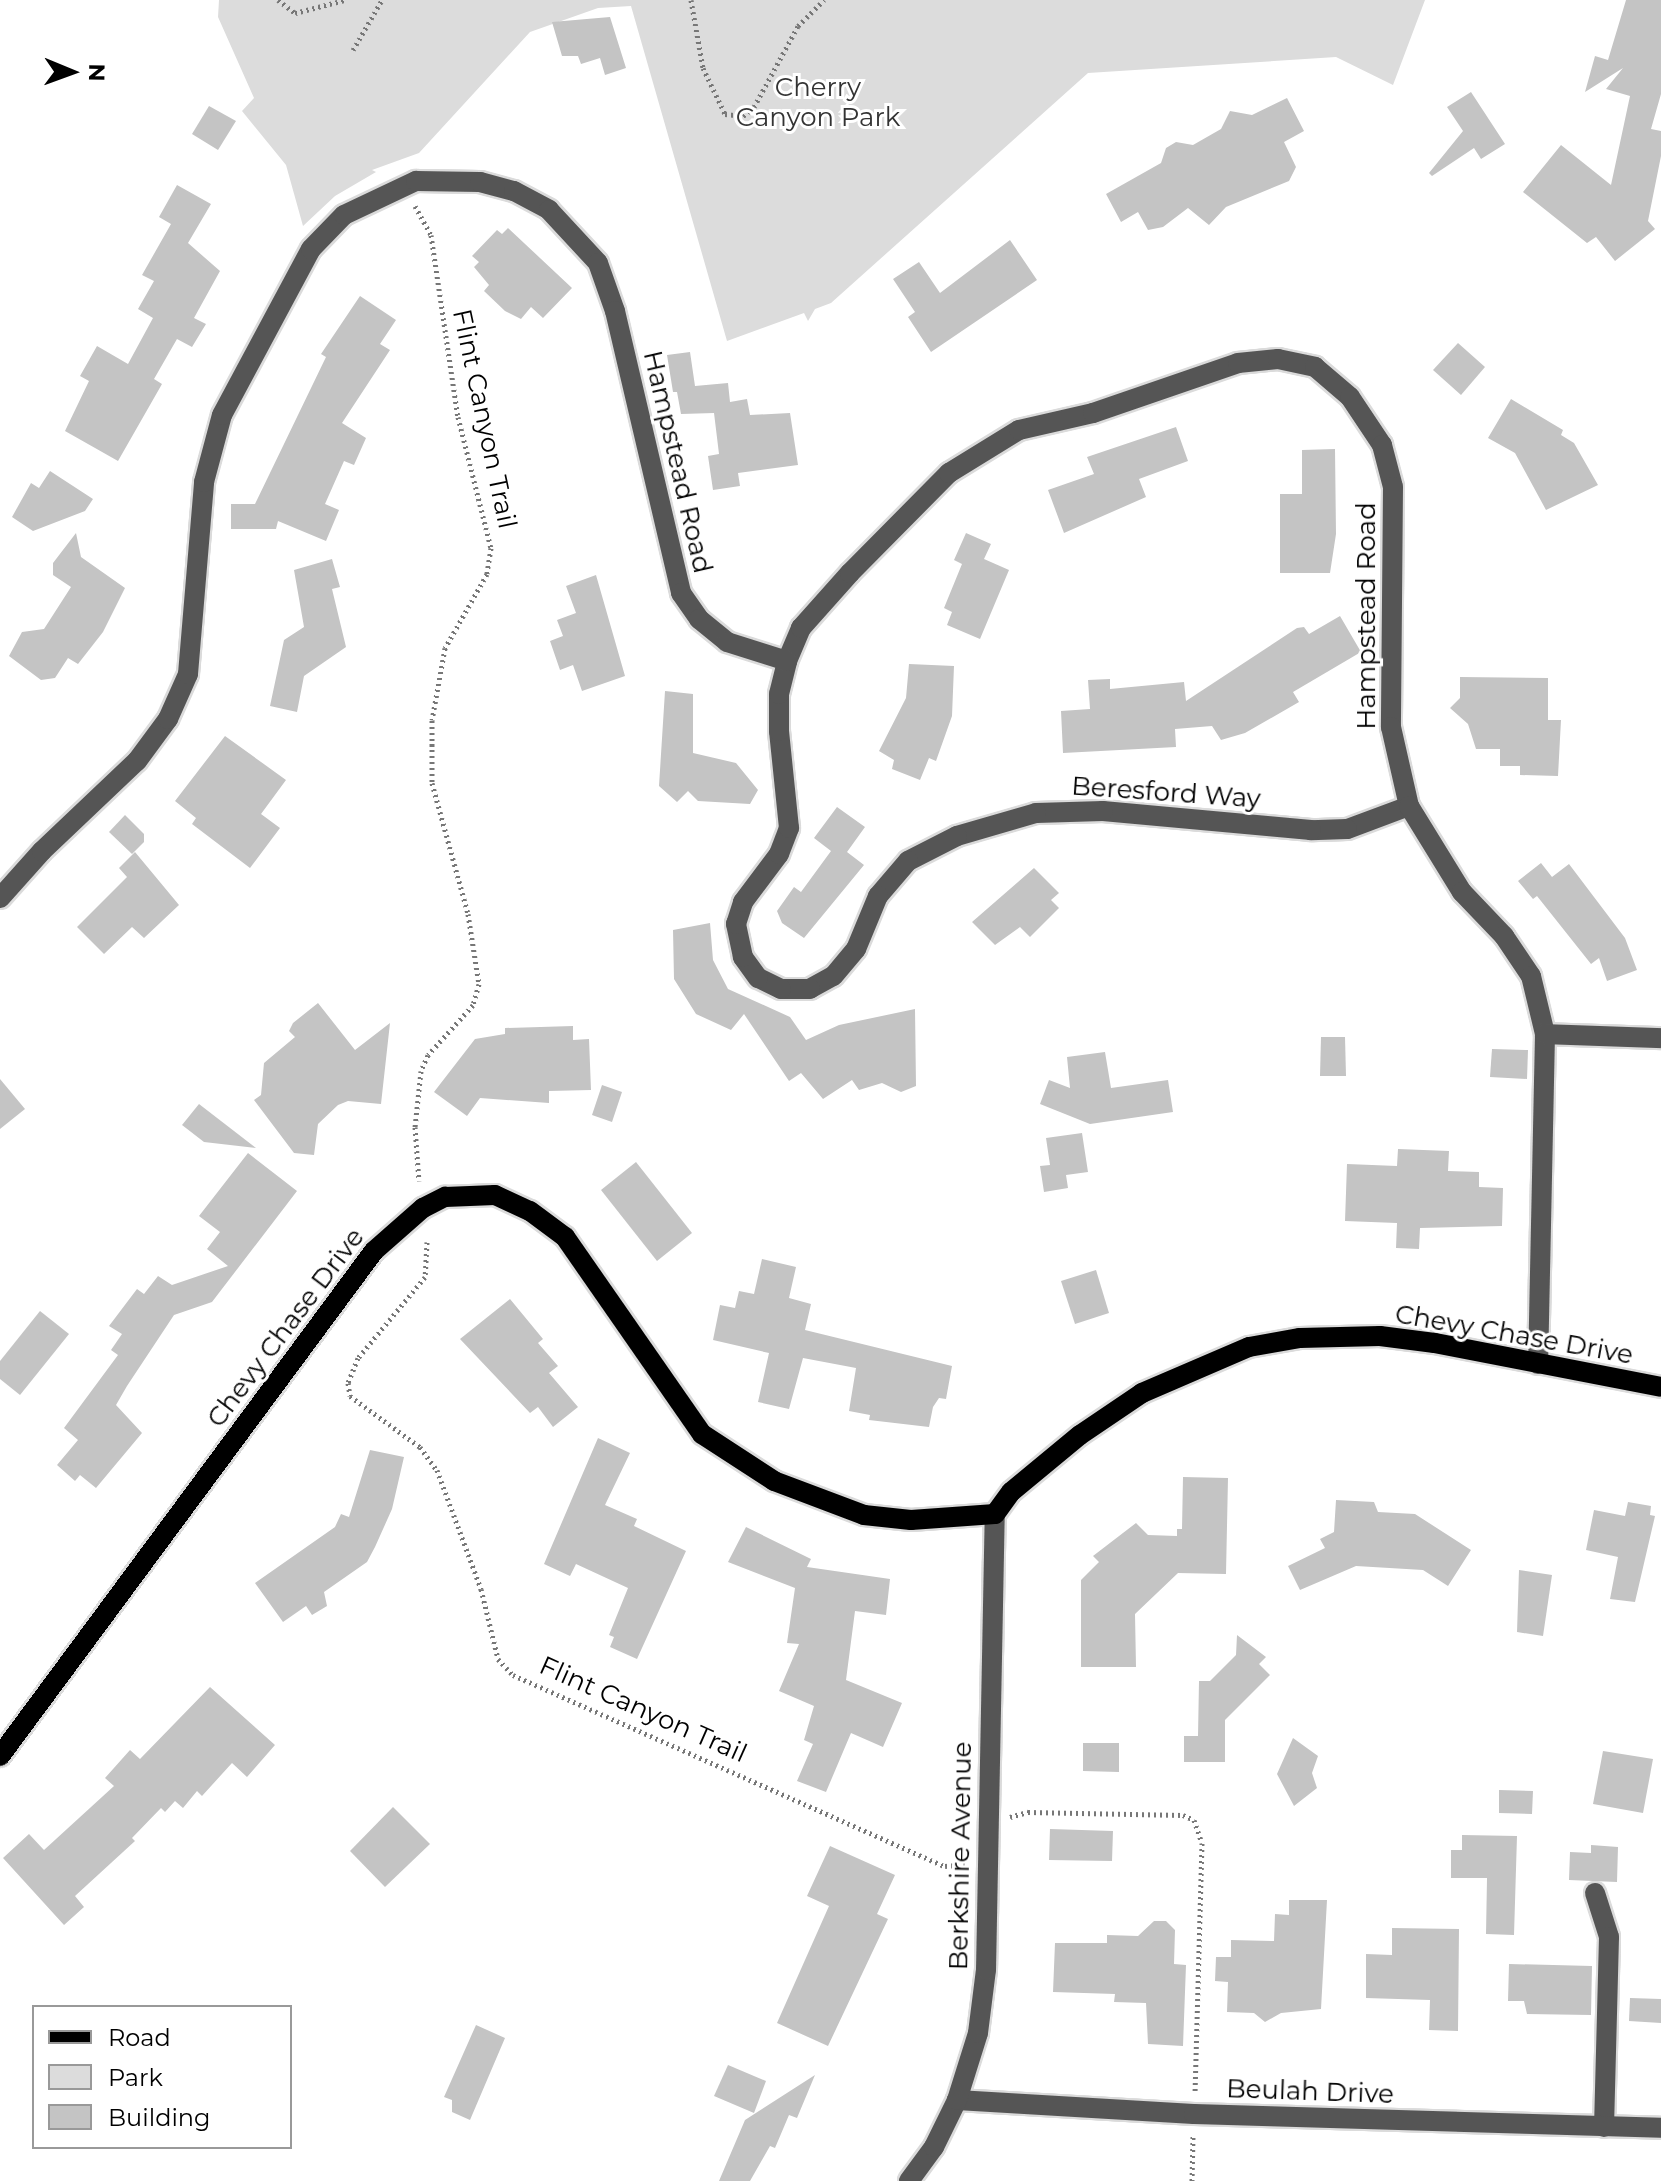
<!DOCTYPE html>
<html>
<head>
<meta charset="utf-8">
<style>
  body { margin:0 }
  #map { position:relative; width:1661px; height:2181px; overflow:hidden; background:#fff; font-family:Montserrat,sans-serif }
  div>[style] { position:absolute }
  .green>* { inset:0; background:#dcdcdc }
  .building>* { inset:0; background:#c4c4c4 }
  .path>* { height:5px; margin-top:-2.5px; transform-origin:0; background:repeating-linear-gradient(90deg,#777 0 2px,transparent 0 6px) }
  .roads { filter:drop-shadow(2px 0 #dbdbdb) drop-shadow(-2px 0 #dbdbdb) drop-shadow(0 2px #dbdbdb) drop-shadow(0 -2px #dbdbdb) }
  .minor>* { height:20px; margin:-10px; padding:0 10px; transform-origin:10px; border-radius:10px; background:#555 }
  .major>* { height:20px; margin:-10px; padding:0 10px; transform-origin:10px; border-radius:10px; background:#000 }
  span { translate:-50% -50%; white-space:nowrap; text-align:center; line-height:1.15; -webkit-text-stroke:6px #fff; paint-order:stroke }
  .park-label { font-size:26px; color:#333 }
  .street-label { font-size:26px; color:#000 }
  .legend { position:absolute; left:32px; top:2005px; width:260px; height:144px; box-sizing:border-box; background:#fff; border:2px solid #999; margin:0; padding:10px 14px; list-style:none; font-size:24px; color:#000 }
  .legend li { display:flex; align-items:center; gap:16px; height:40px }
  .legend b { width:40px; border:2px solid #999 }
  .north { position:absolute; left:32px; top:32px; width:80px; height:80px; -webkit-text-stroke:6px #fff; paint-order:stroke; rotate:91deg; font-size:22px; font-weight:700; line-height:32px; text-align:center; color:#000 }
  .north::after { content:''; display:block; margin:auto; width:28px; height:36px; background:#000; clip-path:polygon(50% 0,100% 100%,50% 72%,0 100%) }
</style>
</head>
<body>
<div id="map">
  <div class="green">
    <i style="clip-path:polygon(219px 0,1425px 0,1393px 85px,1336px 57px,1088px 73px,831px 303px,815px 309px,808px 321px,804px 313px,727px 341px,631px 6px,598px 8px,530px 32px,419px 153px,372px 170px,376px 172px,335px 196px,303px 226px,286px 165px,242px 111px,254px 98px,218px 17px)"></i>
  </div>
  <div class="building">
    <i style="clip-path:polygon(1626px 0,1661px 0,1661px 94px,1651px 129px,1661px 131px,1661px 156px,1648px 221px,1655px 229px,1615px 261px,1596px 237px,1587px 243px,1523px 192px,1561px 145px,1611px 185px,1630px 96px,1606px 89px,1623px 68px,1585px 92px,1595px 56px,1608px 60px)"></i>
    <i style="clip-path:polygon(610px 17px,626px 68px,605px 75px,600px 58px,581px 64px,578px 56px,562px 56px,552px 22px)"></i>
    <i style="clip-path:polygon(1471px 92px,1505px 144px,1481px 159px,1474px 148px,1432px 176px,1429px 173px,1463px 131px,1447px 107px)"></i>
    <i style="clip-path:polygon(1287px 98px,1304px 131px,1284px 142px,1296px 167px,1289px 181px,1226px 207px,1209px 225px,1188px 208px,1163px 227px,1148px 230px,1138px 212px,1121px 222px,1106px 194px,1161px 163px,1166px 148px,1176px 142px,1193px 145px,1221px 129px,1230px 111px,1252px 115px)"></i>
    <i style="clip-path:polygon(209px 106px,236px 121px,218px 150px,192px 134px)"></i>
    <i style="clip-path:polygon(177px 185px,211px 204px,188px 243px,220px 271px,194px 318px,206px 324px,192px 347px,177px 339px,154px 379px,162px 384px,118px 461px,65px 431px,89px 381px,80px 376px,97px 346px,128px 364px,153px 318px,138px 309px,154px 281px,142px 275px,171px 224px,159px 217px)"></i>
    <i style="clip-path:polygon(508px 228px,572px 288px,543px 318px,531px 307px,521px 319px,505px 311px,484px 291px,489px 285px,474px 267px,479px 262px,472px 256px,497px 230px,502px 234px)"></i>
    <i style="clip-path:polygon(1010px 240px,1037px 280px,931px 352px,908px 317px,915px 312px,893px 279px,919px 262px,940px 293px)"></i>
    <i style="clip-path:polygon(360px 296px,396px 320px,380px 344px,390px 350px,342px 423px,366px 438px,354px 465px,344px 461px,325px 504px,339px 510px,326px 541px,278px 521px,276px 529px,231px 529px,231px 504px,255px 504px,326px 357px,321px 354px)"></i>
    <i style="clip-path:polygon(1458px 343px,1485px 367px,1461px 395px,1433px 370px)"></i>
    <i style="clip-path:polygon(690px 352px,695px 386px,728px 383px,730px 402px,747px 399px,750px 415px,790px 413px,798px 465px,738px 473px,740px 486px,713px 490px,708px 456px,719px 454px,714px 413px,681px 414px,677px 392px,673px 392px,667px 355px)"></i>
    <i style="clip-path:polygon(1511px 399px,1563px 430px,1561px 435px,1574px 443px,1598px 485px,1546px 510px,1515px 453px,1488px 438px)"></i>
    <i style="clip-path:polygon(1176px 427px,1188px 461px,1139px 479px,1146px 497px,1064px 533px,1048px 490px,1094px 474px,1087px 457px)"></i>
    <i style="clip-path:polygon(1335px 449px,1336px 534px,1330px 573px,1280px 573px,1280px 494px,1302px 494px,1302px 450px)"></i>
    <i style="clip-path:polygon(50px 471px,93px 499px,85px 511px,33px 531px,12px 517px,31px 483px,39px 488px)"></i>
    <i style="clip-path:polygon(76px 533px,81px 557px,125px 588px,103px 632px,78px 664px,68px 658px,55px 678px,41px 680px,9px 656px,22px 632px,44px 629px,71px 587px,53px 575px,53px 563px)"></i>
    <i style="clip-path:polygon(966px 533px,991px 544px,984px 559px,1009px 570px,980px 639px,947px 625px,952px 612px,944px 608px,962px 564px,954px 560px)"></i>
    <i style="clip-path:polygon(332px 559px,340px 587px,332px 589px,346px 647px,304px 676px,297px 712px,270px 706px,284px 640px,304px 627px,294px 570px)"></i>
    <i style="clip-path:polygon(596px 575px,625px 676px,582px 691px,573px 665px,560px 670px,550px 641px,563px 636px,557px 620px,576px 613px,566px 586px)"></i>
    <i style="clip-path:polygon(1340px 616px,1361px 652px,1293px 692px,1299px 702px,1245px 733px,1221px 740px,1212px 726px,1175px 729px,1176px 747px,1063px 753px,1061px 711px,1090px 709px,1088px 680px,1110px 679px,1110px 689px,1184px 682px,1186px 701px,1297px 628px,1304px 627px,1309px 634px)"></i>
    <i style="clip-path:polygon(909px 664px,954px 666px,952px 716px,936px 761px,929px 758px,920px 780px,892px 769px,894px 760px,879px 751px,906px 698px)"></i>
    <i style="clip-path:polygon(1460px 677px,1548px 678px,1548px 720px,1561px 720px,1558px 776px,1520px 775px,1520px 766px,1500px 766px,1500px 749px,1476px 749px,1468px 724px,1450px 708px,1460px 698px)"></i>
    <i style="clip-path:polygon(665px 691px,693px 694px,693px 753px,736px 763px,758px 790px,750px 804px,698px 801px,688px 791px,677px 802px,659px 786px)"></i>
    <i style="clip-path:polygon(225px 736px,286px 780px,261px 814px,280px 828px,250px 868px,192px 824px,196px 818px,175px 801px)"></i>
    <i style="clip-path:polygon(837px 807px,865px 827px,847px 852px,864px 865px,804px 938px,782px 923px,777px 911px,794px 887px,801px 892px,831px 851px,814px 838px)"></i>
    <i style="clip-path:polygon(125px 815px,144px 834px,144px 842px,132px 854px,109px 832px)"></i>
    <i style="clip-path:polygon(135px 852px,179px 905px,144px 938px,132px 927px,104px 954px,77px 927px,127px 877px,119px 868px)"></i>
    <i style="clip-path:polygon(1541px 863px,1552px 877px,1569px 864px,1625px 938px,1637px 970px,1607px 981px,1599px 958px,1591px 964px,1537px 896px,1533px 899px,1518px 881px)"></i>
    <i style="clip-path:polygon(1034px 868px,1059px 893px,1051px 900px,1059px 908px,1030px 937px,1020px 927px,995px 945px,972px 922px)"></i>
    <i style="clip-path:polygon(710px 923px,713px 960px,728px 989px,790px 1017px,806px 1040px,839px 1025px,915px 1009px,916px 1086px,901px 1092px,882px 1083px,859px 1090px,852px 1080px,823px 1099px,801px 1073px,789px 1081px,744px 1014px,731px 1030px,696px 1014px,674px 979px,673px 930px)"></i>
    <i style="clip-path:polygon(318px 1003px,355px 1050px,390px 1023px,381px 1104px,348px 1101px,338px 1105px,318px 1124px,314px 1155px,294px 1153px,254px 1100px,261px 1095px,264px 1063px,295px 1037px,289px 1031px,293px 1023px)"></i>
    <i style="clip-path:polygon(573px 1026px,573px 1040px,589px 1039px,591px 1090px,549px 1091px,549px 1103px,480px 1098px,467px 1116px,434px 1092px,475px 1039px,505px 1034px,505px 1028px)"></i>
    <i style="clip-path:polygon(1321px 1037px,1345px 1037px,1346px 1076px,1320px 1076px)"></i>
    <i style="clip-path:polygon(1492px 1049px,1528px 1050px,1527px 1079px,1490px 1077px)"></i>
    <i style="clip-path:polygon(1105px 1052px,1111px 1088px,1168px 1080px,1173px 1112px,1090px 1124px,1040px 1104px,1049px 1080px,1070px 1088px,1067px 1057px)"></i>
    <i style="clip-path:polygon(0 1079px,25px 1109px,0 1129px)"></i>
    <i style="clip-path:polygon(602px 1085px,622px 1092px,612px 1122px,592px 1115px)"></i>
    <i style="clip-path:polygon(199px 1104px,256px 1148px,204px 1142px,182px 1125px)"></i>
    <i style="clip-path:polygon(1082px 1133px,1088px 1172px,1066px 1175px,1068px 1188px,1044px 1192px,1040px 1166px,1050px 1165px,1046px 1138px)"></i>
    <i style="clip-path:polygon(1398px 1149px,1449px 1151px,1448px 1171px,1479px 1172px,1479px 1187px,1503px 1188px,1502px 1226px,1420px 1228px,1419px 1249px,1396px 1248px,1397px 1223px,1345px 1221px,1347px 1164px,1397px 1166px)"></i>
    <i style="clip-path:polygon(248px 1153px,297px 1191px,212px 1302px,174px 1315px,127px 1386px,116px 1405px,142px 1433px,96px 1488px,80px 1475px,75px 1481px,57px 1465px,78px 1440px,64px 1428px,118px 1355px,111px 1350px,122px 1334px,109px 1326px,137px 1289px,144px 1294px,158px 1276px,172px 1285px,228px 1266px,207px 1249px,220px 1232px,199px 1216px)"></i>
    <i style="clip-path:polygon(636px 1162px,692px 1233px,657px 1261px,601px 1190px)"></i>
    <i style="clip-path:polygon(762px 1259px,796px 1267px,789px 1298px,811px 1304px,805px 1330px,952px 1366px,946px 1399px,939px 1398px,933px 1407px,929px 1427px,869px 1420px,870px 1415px,849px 1411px,856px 1368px,803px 1358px,789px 1409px,758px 1402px,769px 1353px,713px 1340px,720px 1305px,735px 1308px,739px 1291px,754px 1294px)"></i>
    <i style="clip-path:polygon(1096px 1270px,1109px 1313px,1075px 1324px,1061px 1281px)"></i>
    <i style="clip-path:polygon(510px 1299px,543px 1339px,538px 1343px,558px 1366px,549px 1373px,578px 1407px,553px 1427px,538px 1407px,530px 1413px,460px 1339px)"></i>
    <i style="clip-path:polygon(40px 1311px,69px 1334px,20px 1395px,0 1379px,0 1361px)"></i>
    <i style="clip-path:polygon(598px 1438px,630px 1453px,605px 1505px,637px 1519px,634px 1526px,686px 1551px,637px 1659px,610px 1647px,614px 1637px,609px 1635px,628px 1588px,576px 1564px,570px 1576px,544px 1564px)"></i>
    <i style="clip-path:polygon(370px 1450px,404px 1457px,392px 1509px,375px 1547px,367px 1562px,324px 1592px,327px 1606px,312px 1615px,306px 1606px,283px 1622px,255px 1583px,335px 1527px,341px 1514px,349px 1517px)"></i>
    <i style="clip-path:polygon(1183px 1477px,1228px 1478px,1226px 1574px,1178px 1573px,1135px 1614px,1136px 1667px,1081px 1667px,1081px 1580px,1099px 1562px,1093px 1556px,1136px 1523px,1148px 1535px,1177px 1536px,1177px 1529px,1182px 1529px)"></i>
    <i style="clip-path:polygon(1336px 1500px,1374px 1502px,1378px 1512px,1415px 1514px,1471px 1550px,1448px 1586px,1423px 1570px,1356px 1566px,1300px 1590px,1288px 1566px,1325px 1548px,1320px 1539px,1334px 1532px)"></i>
    <i style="clip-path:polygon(1628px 1502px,1651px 1506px,1650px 1515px,1655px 1516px,1635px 1602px,1610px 1599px,1618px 1557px,1586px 1550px,1594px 1510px,1625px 1516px)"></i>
    <i style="clip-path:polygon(746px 1527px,811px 1559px,807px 1567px,890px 1579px,886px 1615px,855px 1611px,846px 1680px,902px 1703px,883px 1747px,851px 1733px,826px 1792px,797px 1781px,813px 1744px,804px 1740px,814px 1706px,779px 1691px,799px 1644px,787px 1643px,795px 1588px,728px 1562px)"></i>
    <i style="clip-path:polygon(1519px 1570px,1552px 1575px,1543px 1636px,1517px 1632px)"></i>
    <i style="clip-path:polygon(1237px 1635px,1266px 1657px,1259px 1664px,1270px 1675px,1225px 1720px,1225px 1762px,1184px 1762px,1184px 1736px,1198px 1736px,1199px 1681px,1210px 1681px,1236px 1655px)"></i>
    <i style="clip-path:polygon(210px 1687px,275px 1745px,247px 1777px,232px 1763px,202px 1796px,197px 1791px,183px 1808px,175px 1801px,165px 1812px,161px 1808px,132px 1838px,135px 1841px,75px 1896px,84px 1907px,64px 1925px,3px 1858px,29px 1834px,44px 1850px,114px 1786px,105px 1778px,130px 1750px,140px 1759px)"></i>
    <i style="clip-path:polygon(1293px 1738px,1318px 1756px,1312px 1773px,1317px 1788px,1294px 1806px,1277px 1774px)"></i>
    <i style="clip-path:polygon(1083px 1743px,1119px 1743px,1119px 1772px,1083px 1771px)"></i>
    <i style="clip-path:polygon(1603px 1751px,1653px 1759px,1643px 1813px,1593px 1804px)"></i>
    <i style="clip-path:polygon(1499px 1790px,1533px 1791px,1532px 1814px,1499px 1813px)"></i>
    <i style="clip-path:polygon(393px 1807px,430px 1844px,385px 1887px,350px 1851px)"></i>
    <i style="clip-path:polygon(1050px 1829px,1113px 1831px,1112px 1861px,1049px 1860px)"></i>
    <i style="clip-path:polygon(1462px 1835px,1517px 1836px,1514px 1935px,1486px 1934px,1487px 1878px,1451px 1878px,1451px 1850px,1462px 1850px)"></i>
    <i style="clip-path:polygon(1591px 1845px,1618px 1847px,1617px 1882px,1569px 1880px,1570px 1852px,1591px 1853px)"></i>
    <i style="clip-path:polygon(830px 1846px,895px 1875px,877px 1914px,888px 1919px,828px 2046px,777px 2023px,829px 1906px,807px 1896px)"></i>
    <i style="clip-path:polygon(1289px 1900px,1327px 1900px,1321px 2009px,1281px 2013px,1265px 2022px,1254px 2013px,1227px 2012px,1228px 1982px,1215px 1981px,1216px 1957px,1231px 1957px,1231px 1940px,1274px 1941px,1275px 1914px,1289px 1915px)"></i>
    <i style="clip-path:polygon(1154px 1921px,1166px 1921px,1175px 1930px,1174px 1964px,1186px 1965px,1183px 2046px,1148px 2044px,1146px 2003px,1114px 2002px,1115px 1994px,1053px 1992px,1055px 1943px,1107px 1943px,1107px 1935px,1138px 1936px)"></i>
    <i style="clip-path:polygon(1392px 1928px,1459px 1929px,1458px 2031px,1429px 2030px,1430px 2000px,1366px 1998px,1366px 1954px,1392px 1955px)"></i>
    <i style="clip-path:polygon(1509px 1964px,1592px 1966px,1591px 2015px,1527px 2014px,1524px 2001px,1508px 2001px)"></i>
    <i style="clip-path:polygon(1630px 1998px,1661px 1999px,1661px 2023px,1629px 2021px)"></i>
    <i style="clip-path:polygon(476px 2025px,505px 2038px,470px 2120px,452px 2112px,452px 2100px,444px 2097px)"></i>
    <i style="clip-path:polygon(728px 2065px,766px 2081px,754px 2113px,714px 2096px)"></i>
    <i style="clip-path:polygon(815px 2075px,797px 2118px,789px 2115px,775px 2148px,770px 2146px,750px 2181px,719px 2181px,745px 2120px)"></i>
  </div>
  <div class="path">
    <i style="left:278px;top:0;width:21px;rotate:37deg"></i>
    <i style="left:295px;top:13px;width:52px;rotate:-14.6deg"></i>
    <i style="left:691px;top:0;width:69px;rotate:80deg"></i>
    <i style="left:703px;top:68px;width:51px;rotate:64.4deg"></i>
    <i style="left:725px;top:114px;width:18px;rotate:6deg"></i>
    <i style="left:743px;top:116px;width:14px;rotate:-39deg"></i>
    <i style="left:754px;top:107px;width:92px;rotate:-61.5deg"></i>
    <i style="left:798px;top:26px;width:37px;rotate:-45deg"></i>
    <i style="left:353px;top:50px;width:58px;rotate:-59.9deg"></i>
    <i style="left:415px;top:206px;width:33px;rotate:61deg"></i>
    <i style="left:431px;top:235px;width:184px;rotate:81.6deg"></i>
    <i style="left:458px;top:417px;width:135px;rotate:75.9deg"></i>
    <i style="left:491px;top:548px;width:26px;rotate:99deg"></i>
    <i style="left:487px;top:574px;width:85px;rotate:119.6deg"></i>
    <i style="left:445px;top:648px;width:73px;rotate:100.2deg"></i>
    <i style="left:432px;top:720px;width:63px;rotate:90deg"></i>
    <i style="left:432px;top:783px;width:136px;rotate:74.6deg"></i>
    <i style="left:468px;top:914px;width:71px;rotate:81.1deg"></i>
    <i style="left:479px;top:984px;width:22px;rotate:106deg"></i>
    <i style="left:473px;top:1005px;width:67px;rotate:132deg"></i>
    <i style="left:428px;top:1055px;width:17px;rotate:114deg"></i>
    <i style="left:421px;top:1071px;width:56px;rotate:96.1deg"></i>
    <i style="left:415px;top:1127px;width:54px;rotate:85.8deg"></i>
    <i style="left:427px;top:1242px;width:35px;rotate:93deg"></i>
    <i style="left:425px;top:1277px;width:105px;rotate:129.6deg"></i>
    <i style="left:358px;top:1358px;width:27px;rotate:112deg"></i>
    <i style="left:348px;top:1383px;width:13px;rotate:81deg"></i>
    <i style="left:350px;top:1396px;width:87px;rotate:36.1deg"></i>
    <i style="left:420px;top:1447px;width:29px;rotate:54deg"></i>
    <i style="left:437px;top:1470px;width:127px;rotate:69.7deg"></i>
    <i style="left:481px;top:1589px;width:72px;rotate:76.3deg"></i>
    <i style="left:498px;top:1659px;width:22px;rotate:47deg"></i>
    <i style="left:513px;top:1675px;width:472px;rotate:23.9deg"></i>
    <i style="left:945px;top:1866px;width:21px;rotate:-5deg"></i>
    <i style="left:1010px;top:1817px;width:19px;rotate:-16deg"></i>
    <i style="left:1028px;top:1812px;width:155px;rotate:1.1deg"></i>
    <i style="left:1183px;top:1815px;width:12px;rotate:24deg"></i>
    <i style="left:1194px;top:1820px;width:24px;rotate:71deg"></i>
    <i style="left:1202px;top:1843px;width:248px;rotate:91.6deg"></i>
    <i style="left:1192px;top:2181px;width:45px;rotate:-88.7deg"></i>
  </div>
  <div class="roads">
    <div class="minor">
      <i style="left:1409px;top:806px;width:66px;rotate:159.6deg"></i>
      <i style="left:1347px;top:829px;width:36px;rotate:178deg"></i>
      <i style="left:1311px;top:830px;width:209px;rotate:-174.8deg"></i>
      <i style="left:1103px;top:811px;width:67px;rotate:178.3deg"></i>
      <i style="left:1036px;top:813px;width:82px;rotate:163.8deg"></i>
      <i style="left:957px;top:836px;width:55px;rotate:153deg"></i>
      <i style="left:908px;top:861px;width:46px;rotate:130.6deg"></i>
      <i style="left:878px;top:896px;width:57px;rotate:112.5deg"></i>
      <i style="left:856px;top:949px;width:35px;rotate:130deg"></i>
      <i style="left:833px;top:976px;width:26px;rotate:151deg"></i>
      <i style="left:810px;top:989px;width:29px;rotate:180deg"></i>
      <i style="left:781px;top:989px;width:25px;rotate:-154deg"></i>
      <i style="left:758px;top:978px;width:26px;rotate:-126deg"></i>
      <i style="left:743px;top:957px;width:34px;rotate:-102deg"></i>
      <i style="left:736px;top:924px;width:23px;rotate:-72deg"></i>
      <i style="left:743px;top:902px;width:60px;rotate:-53.1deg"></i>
      <i style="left:779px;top:854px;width:28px;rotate:-69deg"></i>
      <i style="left:789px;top:828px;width:98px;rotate:-95.9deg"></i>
      <i style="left:779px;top:731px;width:37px;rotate:-90deg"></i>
      <i style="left:779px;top:694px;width:34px;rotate:-76deg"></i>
      <i style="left:787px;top:661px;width:36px;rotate:-67deg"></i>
      <i style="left:801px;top:628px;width:74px;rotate:-48.3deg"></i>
      <i style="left:850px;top:573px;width:141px;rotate:-45.3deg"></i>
      <i style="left:949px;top:473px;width:82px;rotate:-31.6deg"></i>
      <i style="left:1019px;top:430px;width:76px;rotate:-12.9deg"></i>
      <i style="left:1093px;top:413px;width:153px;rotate:-19deg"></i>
      <i style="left:1238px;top:363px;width:40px;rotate:-5.7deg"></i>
      <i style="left:1278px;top:359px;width:38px;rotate:12deg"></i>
      <i style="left:1315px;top:367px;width:46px;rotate:40.6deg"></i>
      <i style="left:1350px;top:397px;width:58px;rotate:56.3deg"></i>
      <i style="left:1382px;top:445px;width:43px;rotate:75.3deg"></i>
      <i style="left:1393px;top:487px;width:240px;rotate:90.5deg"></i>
      <i style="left:1391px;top:727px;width:81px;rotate:77.2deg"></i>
      <i style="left:1409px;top:806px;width:101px;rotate:58.4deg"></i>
      <i style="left:1462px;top:892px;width:61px;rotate:46.3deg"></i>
      <i style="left:1504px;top:936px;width:48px;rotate:56deg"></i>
      <i style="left:1531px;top:976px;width:60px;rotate:76.4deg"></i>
      <i style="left:1545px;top:1034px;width:330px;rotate:91.2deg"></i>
      <i style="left:0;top:898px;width:63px;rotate:-48.2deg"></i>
      <i style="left:42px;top:851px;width:131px;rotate:-43.5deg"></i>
      <i style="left:137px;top:761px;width:52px;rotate:-53.6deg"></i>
      <i style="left:168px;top:719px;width:49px;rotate:-66deg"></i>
      <i style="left:188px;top:674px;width:193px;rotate:-85.2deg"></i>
      <i style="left:204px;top:482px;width:69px;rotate:-75deg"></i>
      <i style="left:222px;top:415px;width:188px;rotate:-61.8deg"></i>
      <i style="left:311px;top:249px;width:47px;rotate:-45.9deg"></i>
      <i style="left:344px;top:215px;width:80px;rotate:-25.3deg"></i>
      <i style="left:416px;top:181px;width:64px;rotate:0.9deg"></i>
      <i style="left:480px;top:182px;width:35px;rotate:15deg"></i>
      <i style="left:514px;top:191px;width:40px;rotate:28deg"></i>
      <i style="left:549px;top:210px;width:72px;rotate:47.2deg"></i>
      <i style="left:598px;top:263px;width:51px;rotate:70.5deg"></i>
      <i style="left:615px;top:311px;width:290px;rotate:76.8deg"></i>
      <i style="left:681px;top:593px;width:32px;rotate:55deg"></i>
      <i style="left:699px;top:619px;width:36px;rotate:39deg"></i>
      <i style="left:727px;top:642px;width:63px;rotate:17.6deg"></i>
      <i style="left:1545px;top:1034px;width:116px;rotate:2deg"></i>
      <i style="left:1595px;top:1893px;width:46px;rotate:72.3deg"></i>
      <i style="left:1609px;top:1937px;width:190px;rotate:91.5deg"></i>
      <i style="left:957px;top:2100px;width:237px;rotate:3.4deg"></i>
      <i style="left:1194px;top:2114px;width:467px;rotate:1.7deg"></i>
      <i style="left:909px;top:2181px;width:42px;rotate:-53.7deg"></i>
      <i style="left:934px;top:2147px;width:52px;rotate:-63.9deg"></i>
      <i style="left:957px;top:2100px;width:70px;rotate:-72.6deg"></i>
      <i style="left:978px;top:2033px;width:64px;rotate:-82.8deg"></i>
      <i style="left:986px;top:1970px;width:456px;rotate:-88.9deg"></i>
    </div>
    <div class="major">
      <i style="left:0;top:1756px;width:628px;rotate:-53.48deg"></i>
      <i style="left:374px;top:1251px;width:65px;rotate:-41.3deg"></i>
      <i style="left:423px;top:1208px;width:25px;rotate:-27deg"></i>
      <i style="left:445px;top:1197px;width:50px;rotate:-2.3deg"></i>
      <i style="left:495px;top:1195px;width:38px;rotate:25deg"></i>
      <i style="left:530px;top:1211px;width:44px;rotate:36.6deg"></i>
      <i style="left:565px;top:1237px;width:240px;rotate:55.2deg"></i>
      <i style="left:702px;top:1434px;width:86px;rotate:33.1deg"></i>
      <i style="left:774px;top:1481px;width:96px;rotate:20.7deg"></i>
      <i style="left:864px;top:1515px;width:47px;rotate:6.1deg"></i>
      <i style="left:911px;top:1520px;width:84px;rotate:-4.1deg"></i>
      <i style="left:995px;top:1514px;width:27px;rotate:-54deg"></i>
      <i style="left:1011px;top:1492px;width:89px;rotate:-39.6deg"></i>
      <i style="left:1080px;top:1435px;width:75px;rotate:-34.1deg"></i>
      <i style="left:1142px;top:1393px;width:116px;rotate:-23.3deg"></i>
      <i style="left:1249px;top:1347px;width:52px;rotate:-10deg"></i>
      <i style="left:1300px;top:1338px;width:80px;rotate:-1.4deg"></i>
      <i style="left:1380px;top:1336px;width:55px;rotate:7.3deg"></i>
      <i style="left:1435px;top:1343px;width:230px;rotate:11deg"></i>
    </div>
  </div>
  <div class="park-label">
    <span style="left:818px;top:103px">Cherry<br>Canyon Park</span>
  </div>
  <div class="street-label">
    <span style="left:484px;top:419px;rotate:78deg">Flint Canyon Trail</span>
    <span style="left:677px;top:462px;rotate:77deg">Hampstead Road</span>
    <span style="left:1367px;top:616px;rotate:-90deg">Hampstead Road</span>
    <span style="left:1166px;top:793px;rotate:4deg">Beresford Way</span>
    <span style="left:286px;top:1328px;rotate:-53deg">Chevy Chase Drive</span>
    <span style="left:1514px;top:1335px;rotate:10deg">Chevy Chase Drive</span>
    <span style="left:643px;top:1710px;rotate:24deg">Flint Canyon Trail</span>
    <span style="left:961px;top:1856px;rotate:-89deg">Berkshire Avenue</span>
    <span style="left:1310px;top:2092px;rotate:2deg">Beulah Drive</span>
  </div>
  <ul class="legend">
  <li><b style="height:10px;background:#000"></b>Road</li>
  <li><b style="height:22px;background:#dcdcdc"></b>Park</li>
  <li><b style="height:22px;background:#c4c4c4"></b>Building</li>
  </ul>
  <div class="north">N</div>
</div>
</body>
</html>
